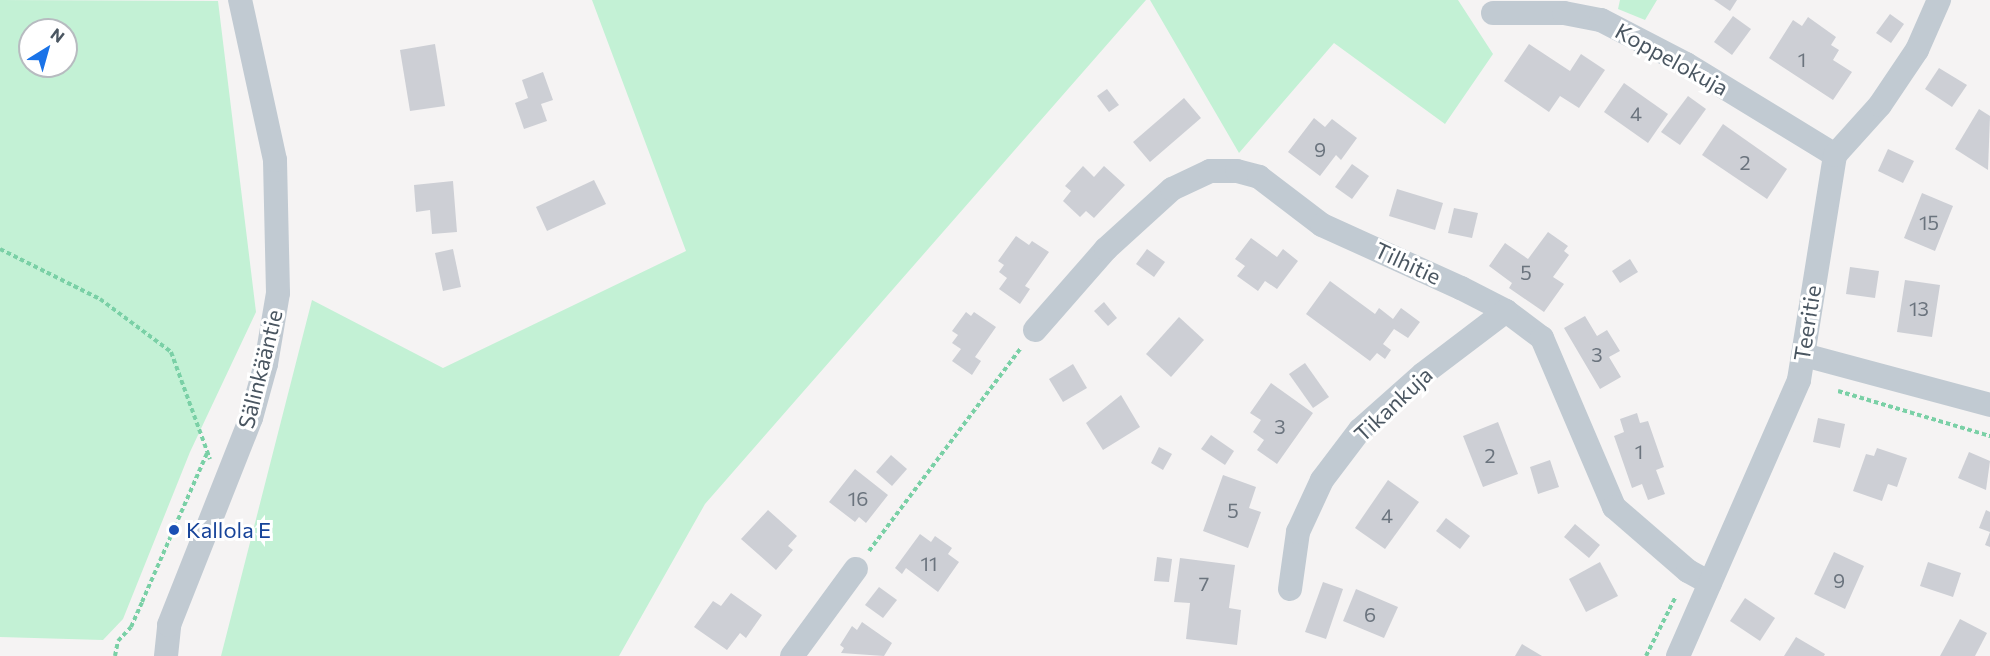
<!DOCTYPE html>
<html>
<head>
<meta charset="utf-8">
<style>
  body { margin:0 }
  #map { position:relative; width:1990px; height:656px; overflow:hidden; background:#f5f3f3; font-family:Commissioner,sans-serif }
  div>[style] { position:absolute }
  .green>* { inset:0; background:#c3f1d5 }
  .building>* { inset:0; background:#cdcfd5 }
  .path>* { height:4px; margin-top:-2px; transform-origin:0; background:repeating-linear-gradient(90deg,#7ad0a6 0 4.5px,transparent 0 7.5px) }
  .minor>* { height:24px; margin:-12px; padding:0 12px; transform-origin:12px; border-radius:12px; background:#c1cad2 }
  .dots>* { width:16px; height:16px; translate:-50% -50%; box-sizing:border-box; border:3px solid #fff; border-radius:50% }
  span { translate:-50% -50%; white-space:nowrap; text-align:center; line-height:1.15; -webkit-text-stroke:6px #fff; paint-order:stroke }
  .number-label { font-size:20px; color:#6b747e }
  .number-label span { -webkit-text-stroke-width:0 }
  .street-label { font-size:22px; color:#4a5661 }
  .transit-label { font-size:22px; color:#164399 }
  .left { translate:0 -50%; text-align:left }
  .north { position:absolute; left:18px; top:18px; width:60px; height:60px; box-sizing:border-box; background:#fff; border:2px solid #b7bbc0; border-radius:50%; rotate:37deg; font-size:16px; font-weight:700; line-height:24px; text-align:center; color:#4a5661 }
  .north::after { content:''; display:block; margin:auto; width:21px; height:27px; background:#1a73e8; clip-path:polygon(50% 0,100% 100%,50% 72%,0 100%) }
</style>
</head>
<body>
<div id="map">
  <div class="green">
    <i style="clip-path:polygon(evenodd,0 0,218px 1px,256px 312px,190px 452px,123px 619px,103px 640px,0 637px,0 0,30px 30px,66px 30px,66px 66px,30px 66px,30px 30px)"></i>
    <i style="clip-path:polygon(592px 0,1146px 0,705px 504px,619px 656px,221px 656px,312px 300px,443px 368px,686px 251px)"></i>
    <i style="clip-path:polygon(1150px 0,1458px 0,1493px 54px,1445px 124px,1334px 43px,1239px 153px)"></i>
    <i style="clip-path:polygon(1620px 0,1657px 0,1645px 20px,1618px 9px)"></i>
  </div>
  <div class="building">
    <i style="clip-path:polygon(1714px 0,1737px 0,1730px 11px)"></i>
    <i style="clip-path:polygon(1890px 14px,1904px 24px,1891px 43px,1876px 33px)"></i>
    <i style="clip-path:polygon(1733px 16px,1751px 29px,1732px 55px,1714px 42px)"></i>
    <i style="clip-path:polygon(1808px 17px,1836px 37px,1831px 45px,1839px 50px,1833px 60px,1852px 72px,1833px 100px,1769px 58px,1793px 20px,1802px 26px)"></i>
    <i style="clip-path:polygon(435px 44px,445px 106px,410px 111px,400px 50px)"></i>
    <i style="clip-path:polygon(1529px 44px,1570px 71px,1581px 54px,1605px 70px,1579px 108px,1560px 96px,1549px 112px,1504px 81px)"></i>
    <i style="clip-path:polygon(1939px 68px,1967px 85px,1952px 107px,1925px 89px)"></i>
    <i style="clip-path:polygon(543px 72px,553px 100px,541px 104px,547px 121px,524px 129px,515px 103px,528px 98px,522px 80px)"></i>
    <i style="clip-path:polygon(1624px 83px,1668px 114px,1648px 143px,1604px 112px)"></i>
    <i style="clip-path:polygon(1107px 89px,1119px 105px,1109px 112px,1097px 96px)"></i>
    <i style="clip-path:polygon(1688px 96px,1706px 109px,1680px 145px,1661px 132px)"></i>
    <i style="clip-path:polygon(1184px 98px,1201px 118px,1150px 162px,1133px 142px)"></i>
    <i style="clip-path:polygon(1979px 109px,1990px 116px,1988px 170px,1955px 149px)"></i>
    <i style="clip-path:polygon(1314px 118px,1325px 127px,1332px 119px,1357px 138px,1341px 160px,1336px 155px,1320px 176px,1288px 152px)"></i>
    <i style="clip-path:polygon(1723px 124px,1787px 169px,1767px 199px,1702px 155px)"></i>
    <i style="clip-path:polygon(1888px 149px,1914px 161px,1903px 183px,1878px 171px)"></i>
    <i style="clip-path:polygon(1352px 164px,1369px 176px,1352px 199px,1335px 187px)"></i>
    <i style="clip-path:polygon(1083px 166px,1094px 177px,1104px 166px,1125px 185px,1094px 218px,1086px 211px,1080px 217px,1063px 201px,1071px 191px,1065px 186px)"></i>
    <i style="clip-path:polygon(594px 180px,606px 204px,547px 231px,536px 207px)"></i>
    <i style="clip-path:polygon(453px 181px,457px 232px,432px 234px,430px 210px,416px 212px,414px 185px)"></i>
    <i style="clip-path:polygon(1397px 189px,1443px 203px,1435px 230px,1389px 216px)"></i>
    <i style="clip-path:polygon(1922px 193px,1953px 206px,1935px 251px,1904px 238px)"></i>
    <i style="clip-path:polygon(1454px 208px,1478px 213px,1472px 238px,1448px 233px)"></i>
    <i style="clip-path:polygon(1548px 232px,1568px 246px,1564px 251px,1569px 255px,1553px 277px,1564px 284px,1544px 312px,1509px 288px,1512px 283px,1489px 266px,1505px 243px,1528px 259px)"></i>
    <i style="clip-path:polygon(1016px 236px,1029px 245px,1032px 241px,1049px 252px,1025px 286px,1030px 289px,1020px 304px,999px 289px,1007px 278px,999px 272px,1004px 265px,998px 261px)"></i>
    <i style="clip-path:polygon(1251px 238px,1277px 257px,1283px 249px,1298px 261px,1277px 289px,1265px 281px,1258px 291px,1237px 276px,1245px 266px,1235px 259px)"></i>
    <i style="clip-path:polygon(453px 249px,461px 287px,443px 291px,435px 253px)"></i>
    <i style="clip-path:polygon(1147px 249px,1165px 262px,1154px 277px,1136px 264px)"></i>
    <i style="clip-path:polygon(1630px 259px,1638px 272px,1620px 283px,1612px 271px)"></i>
    <i style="clip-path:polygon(1850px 267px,1879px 271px,1875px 298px,1846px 294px)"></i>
    <i style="clip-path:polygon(1905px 280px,1940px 285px,1932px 337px,1897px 332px)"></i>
    <i style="clip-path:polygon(1330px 281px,1375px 314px,1379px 308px,1393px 319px,1401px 308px,1420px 322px,1408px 338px,1394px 329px,1383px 344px,1391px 350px,1385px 359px,1377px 353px,1370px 361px,1306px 314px)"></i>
    <i style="clip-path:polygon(1104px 302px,1117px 318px,1108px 326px,1094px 311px)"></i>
    <i style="clip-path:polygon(966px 312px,971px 316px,974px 312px,996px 327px,975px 357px,981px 361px,972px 375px,952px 361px,961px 349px,952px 343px,958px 335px,952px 331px)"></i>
    <i style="clip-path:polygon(1585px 316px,1597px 336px,1607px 330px,1620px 351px,1609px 357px,1621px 377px,1600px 389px,1564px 328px)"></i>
    <i style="clip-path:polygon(1179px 317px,1204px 340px,1171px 377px,1146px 354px)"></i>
    <i style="clip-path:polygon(1305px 363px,1329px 397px,1313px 408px,1289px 374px)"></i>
    <i style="clip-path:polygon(1073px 364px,1087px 388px,1063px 402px,1049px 379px)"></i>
    <i style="clip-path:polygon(1271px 383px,1313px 413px,1277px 464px,1257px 450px,1264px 440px,1253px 432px,1261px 420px,1250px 413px)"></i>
    <i style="clip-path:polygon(1121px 395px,1140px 427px,1103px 450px,1086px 423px)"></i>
    <i style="clip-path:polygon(1637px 413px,1640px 423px,1648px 421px,1664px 467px,1656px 470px,1665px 494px,1648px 500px,1642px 484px,1632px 488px,1614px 436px,1624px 432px,1620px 419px)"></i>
    <i style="clip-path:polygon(1818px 418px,1845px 424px,1840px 448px,1813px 442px)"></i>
    <i style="clip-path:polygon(1498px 422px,1518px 474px,1483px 487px,1463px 436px)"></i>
    <i style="clip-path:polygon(1211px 435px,1234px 451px,1225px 465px,1201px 449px)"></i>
    <i style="clip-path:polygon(1159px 447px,1172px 454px,1163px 470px,1151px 463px)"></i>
    <i style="clip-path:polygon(1877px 448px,1907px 458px,1897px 487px,1888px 484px,1882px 501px,1853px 491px,1866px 454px,1874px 456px)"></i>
    <i style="clip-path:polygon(1969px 452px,1990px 461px,1986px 490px,1958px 478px)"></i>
    <i style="clip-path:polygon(891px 455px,907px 469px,892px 486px,876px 472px)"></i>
    <i style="clip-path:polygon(1550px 460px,1559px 487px,1538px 494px,1530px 467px)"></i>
    <i style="clip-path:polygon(855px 469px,888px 495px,866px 523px,859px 517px,855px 522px,829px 502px)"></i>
    <i style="clip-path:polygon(1223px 475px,1256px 487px,1249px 508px,1261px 512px,1248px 548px,1203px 531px)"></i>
    <i style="clip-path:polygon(1388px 480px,1419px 502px,1385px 549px,1355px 528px)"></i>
    <i style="clip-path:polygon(768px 510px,797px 536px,788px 546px,793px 550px,776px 570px,741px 539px)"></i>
    <i style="clip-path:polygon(1986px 510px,1990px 512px,1990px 547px,1985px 545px,1990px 532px,1979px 528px)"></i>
    <i style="clip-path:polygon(1446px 518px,1470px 536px,1460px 549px,1436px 531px)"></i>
    <i style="clip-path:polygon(1575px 524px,1600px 545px,1589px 558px,1564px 537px)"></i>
    <i style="clip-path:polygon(920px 534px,931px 542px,935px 536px,952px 548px,948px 554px,959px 562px,938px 592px,906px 568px,902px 574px,895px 568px)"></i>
    <i style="clip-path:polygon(1834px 552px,1864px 566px,1845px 609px,1814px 594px)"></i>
    <i style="clip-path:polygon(1157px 557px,1172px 559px,1169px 582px,1154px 581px)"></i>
    <i style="clip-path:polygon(1180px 558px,1235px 565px,1229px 608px,1241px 610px,1237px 645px,1186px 639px,1190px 603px,1174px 602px)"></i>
    <i style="clip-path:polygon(1600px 562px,1618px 596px,1586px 612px,1569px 579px)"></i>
    <i style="clip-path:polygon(1928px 562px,1961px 573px,1953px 597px,1920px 586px)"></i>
    <i style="clip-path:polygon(1323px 582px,1343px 589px,1326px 639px,1305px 632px)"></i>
    <i style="clip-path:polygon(879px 587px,897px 600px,883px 618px,865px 605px)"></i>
    <i style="clip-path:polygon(1356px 589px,1398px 607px,1384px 638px,1343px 621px)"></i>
    <i style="clip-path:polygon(731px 593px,762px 615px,746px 638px,740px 633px,727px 650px,694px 627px,713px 601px,721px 606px)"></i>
    <i style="clip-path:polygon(1745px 598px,1775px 618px,1760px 641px,1730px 621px)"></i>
    <i style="clip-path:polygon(1960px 619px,1987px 633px,1975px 656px,1940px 656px)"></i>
    <i style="clip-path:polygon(862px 622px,892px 643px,884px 656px,841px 653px,844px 648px,840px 645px,852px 626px,857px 630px)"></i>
    <i style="clip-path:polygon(1796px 637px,1825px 654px,1824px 656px,1784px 656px)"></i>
    <i style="clip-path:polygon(1522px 644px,1542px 656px,1515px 656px)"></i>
  </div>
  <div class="path">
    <i style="left:0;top:249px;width:112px;rotate:26.6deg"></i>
    <i style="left:100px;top:299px;width:89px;rotate:36.7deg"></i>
    <i style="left:171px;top:352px;width:114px;rotate:70deg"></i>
    <i style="left:1838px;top:391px;width:159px;rotate:16.5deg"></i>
    <i style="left:869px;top:551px;width:254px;rotate:-53.2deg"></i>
    <i style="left:115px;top:656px;width:15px;rotate:-79deg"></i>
    <i style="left:118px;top:641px;width:19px;rotate:-47deg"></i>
    <i style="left:131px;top:627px;width:27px;rotate:-66deg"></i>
    <i style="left:142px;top:602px;width:163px;rotate:-66.4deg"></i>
    <i style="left:1646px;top:656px;width:65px;rotate:-63.4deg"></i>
  </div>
  <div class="minor">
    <i style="left:1493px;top:13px;width:71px"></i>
    <i style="left:1564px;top:13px;width:38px;rotate:11deg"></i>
    <i style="left:1601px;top:20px;width:96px;rotate:27.4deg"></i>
    <i style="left:1686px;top:64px;width:175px;rotate:31.4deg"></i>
    <i style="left:1035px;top:330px;width:108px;rotate:-48.8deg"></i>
    <i style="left:1106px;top:249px;width:89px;rotate:-42.3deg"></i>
    <i style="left:1172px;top:189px;width:42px;rotate:-25.3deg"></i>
    <i style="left:1210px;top:171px;width:27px"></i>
    <i style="left:1237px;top:171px;width:23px;rotate:15deg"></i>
    <i style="left:1259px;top:177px;width:79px;rotate:37.3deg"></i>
    <i style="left:1322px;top:225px;width:153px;rotate:24.4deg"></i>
    <i style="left:1461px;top:288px;width:51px;rotate:27.1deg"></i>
    <i style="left:1506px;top:311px;width:45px;rotate:36.9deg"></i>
    <i style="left:1542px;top:338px;width:184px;rotate:66.9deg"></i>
    <i style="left:1614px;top:507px;width:98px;rotate:40.9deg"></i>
    <i style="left:1688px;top:571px;width:25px;rotate:29deg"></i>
    <i style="left:1804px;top:355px;width:193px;rotate:15deg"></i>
    <i style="left:1290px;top:589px;width:58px;rotate:-82deg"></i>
    <i style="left:1298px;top:532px;width:57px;rotate:-65.2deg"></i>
    <i style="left:1322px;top:480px;width:63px;rotate:-52.8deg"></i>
    <i style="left:1360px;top:430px;width:84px;rotate:-41.6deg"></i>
    <i style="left:1423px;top:374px;width:104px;rotate:-37.2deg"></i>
    <i style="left:166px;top:656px;width:31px;rotate:-84deg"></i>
    <i style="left:169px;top:625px;width:223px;rotate:-68.4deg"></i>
    <i style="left:251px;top:418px;width:56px;rotate:-74.5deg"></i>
    <i style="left:266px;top:364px;width:72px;rotate:-80.4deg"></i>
    <i style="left:278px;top:293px;width:133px;rotate:-91.3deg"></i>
    <i style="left:275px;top:160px;width:164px;rotate:-102.3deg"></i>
    <i style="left:792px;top:656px;width:108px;rotate:-53.7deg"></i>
    <i style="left:1678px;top:656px;width:301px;rotate:-66.3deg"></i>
    <i style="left:1799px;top:380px;width:228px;rotate:-80.9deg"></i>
    <i style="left:1835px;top:155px;width:67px;rotate:-48deg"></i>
    <i style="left:1880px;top:105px;width:66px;rotate:-56.1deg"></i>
    <i style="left:1917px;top:50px;width:55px;rotate:-66.3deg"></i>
  </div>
  <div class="dots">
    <i style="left:174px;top:530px;background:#1a4fb4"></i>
  </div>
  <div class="number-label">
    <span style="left:1802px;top:59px">1</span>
    <span style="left:1636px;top:113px">4</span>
    <span style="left:1320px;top:149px">9</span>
    <span style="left:1745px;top:162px">2</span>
    <span style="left:1929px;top:222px">15</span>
    <span style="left:1526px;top:272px">5</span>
    <span style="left:1919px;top:308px">13</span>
    <span style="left:1597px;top:354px">3</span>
    <span style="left:1280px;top:426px">3</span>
    <span style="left:1639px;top:451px">1</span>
    <span style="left:1490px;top:455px">2</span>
    <span style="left:858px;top:498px">16</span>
    <span style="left:1233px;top:510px">5</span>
    <span style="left:1387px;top:515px">4</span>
    <span style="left:929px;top:563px">11</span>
    <span style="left:1839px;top:580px">9</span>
    <span style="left:1204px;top:583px">7</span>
    <span style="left:1370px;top:614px">6</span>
  </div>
  <div class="street-label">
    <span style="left:1672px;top:59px;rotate:29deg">Koppelokuja</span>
    <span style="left:1408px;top:263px;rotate:25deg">Tilhitie</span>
    <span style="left:1807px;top:323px;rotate:-81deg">Teeritie</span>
    <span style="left:260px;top:369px;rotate:-76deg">Sälinkääntie</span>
    <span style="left:1393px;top:404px;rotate:-43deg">Tikankuja</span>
  </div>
  <div class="transit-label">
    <span class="left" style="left:186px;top:530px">Kallola E</span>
  </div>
  <div class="north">N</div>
</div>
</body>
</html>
